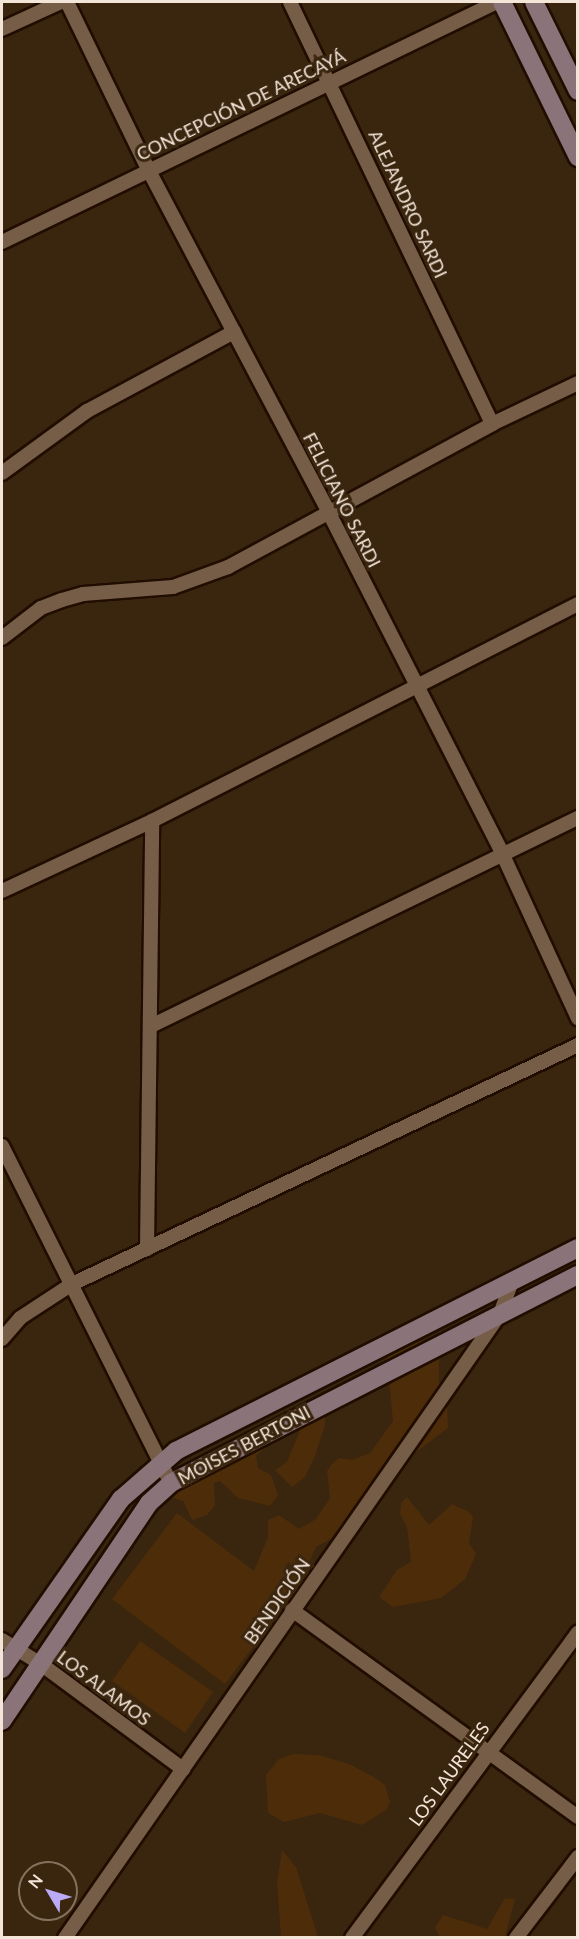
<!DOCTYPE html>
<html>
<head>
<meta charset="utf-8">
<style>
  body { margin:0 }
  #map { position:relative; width:579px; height:1939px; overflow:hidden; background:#3a250f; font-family:Lato,sans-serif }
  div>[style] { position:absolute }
  .green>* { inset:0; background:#4d2d09 }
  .roads { filter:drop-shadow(2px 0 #210d00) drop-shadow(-2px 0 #210d00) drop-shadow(0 2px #210d00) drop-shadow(0 -2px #210d00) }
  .street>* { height:14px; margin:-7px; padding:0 7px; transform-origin:7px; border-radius:7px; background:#765d47 }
  .secondary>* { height:18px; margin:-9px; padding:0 9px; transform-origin:9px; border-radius:9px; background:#8a7379 }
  span { translate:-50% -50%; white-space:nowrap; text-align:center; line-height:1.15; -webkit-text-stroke:6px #3a250f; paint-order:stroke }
  .street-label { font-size:18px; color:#f3e5d8 }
  .frame { position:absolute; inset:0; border:3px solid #f3e5d8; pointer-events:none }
  .north { position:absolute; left:18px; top:1861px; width:60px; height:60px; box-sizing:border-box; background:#3a250f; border:2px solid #84725f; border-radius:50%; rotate:308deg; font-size:16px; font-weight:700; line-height:24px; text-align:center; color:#f3e5d8 }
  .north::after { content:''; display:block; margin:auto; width:21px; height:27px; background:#bbaaf6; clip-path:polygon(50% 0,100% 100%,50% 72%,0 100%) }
</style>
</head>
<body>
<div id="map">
  <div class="green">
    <i style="clip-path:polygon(403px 1339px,419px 1340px,439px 1355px,439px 1394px,447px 1405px,448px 1428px,403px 1462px,336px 1536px,316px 1547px,308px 1565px,311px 1584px,304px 1592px,290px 1598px,225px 1684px,112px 1599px,177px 1513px,254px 1571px,268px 1537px,268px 1520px,279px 1515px,299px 1529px,316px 1519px,330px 1498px,327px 1471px,332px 1464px,339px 1458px,352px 1460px,370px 1453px,393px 1421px,387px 1358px,393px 1347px)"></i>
    <i style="clip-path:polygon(325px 1412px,325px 1425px,315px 1456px,305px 1477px,292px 1487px,275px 1470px,287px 1462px,300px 1430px,296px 1428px,273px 1439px,256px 1456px,258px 1468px,271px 1475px,278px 1495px,270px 1506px,238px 1498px,220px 1481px,214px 1483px,215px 1505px,207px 1515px,192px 1520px,183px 1501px,163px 1494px)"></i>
    <i style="clip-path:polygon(407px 1497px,429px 1525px,452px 1504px,469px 1512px,473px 1517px,469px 1543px,476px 1554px,465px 1579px,441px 1598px,393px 1607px,379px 1597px,397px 1570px,411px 1562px,407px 1527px,400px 1514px,401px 1503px)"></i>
    <i style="clip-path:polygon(140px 1641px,213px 1692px,185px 1733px,112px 1681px)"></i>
    <i style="clip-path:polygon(293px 1754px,319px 1755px,349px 1764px,374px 1777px,385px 1785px,390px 1802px,386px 1810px,362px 1825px,320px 1813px,284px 1822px,268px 1813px,266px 1775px,279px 1759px)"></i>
    <i style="clip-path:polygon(282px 1850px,296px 1867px,318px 1937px,281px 1937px,277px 1882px)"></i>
    <i style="clip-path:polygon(505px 1898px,515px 1899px,505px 1937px,440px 1937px,435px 1928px,443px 1915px,487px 1929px)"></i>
  </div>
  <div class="roads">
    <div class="street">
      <i style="left:67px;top:2px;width:188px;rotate:64.1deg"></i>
      <i style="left:149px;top:171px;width:384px;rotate:62.2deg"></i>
      <i style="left:328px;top:511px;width:384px;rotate:63deg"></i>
      <i style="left:502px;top:853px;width:182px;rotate:65.3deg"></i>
      <i style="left:290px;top:2px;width:468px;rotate:64.4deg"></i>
      <i style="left:2px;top:29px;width:65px;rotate:-24.6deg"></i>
      <i style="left:2px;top:242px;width:550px;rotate:-25.87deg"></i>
      <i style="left:2px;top:473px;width:105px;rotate:-36.1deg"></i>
      <i style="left:87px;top:411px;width:167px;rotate:-28.3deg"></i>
      <i style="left:2px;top:638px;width:49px;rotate:-37.6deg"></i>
      <i style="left:41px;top:608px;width:22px;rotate:-21deg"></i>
      <i style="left:62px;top:600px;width:22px;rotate:-16deg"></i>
      <i style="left:83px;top:594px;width:90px;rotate:-4.4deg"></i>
      <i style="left:173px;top:587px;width:59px;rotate:-20deg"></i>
      <i style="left:228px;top:567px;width:300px;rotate:-28.4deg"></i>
      <i style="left:492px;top:424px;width:95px;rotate:-25.5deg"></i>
      <i style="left:2px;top:891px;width:166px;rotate:-25deg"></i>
      <i style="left:152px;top:821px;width:478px;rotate:-27deg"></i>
      <i style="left:151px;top:1026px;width:475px;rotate:-26deg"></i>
      <i style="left:2px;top:1146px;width:377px;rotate:63.4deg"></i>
      <i style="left:147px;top:1249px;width:428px;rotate:-89.3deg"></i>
      <i style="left:2px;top:1339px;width:28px;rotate:-49deg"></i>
      <i style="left:20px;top:1318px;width:62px;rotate:-33.2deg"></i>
      <i style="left:72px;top:1284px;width:560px;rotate:-25.28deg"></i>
      <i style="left:292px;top:1610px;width:353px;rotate:35.9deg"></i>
      <i style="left:2px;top:1640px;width:46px;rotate:31.6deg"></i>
      <i style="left:41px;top:1664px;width:177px;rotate:36.5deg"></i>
      <i style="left:65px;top:1938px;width:761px;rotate:-55.12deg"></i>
      <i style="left:500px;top:1314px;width:35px;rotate:-70deg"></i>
      <i style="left:352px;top:1938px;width:380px;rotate:-53.5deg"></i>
      <i style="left:516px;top:1938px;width:102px;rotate:-52.6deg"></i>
    </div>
    <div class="secondary">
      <i style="left:502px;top:2px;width:173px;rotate:63.9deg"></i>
      <i style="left:534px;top:2px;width:99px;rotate:63.7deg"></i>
      <i style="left:2px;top:1669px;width:208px;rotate:-55deg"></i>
      <i style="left:121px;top:1499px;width:73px;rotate:-41.1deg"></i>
      <i style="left:176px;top:1451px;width:450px;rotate:-26.8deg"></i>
      <i style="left:2px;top:1721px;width:263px;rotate:-56deg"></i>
      <i style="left:149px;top:1503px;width:30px;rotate:-42deg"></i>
      <i style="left:171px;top:1483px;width:457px;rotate:-27.1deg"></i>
    </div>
  </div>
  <div class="street-label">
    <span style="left:241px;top:105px;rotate:-26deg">CONCEPCIÓN DE ARECAYÁ</span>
    <span style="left:408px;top:204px;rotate:65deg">ALEJANDRO SARDI</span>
    <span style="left:342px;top:500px;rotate:63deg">FELICIANO SARDI</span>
    <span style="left:244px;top:1445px;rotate:-28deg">MOISES BERTONI</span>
    <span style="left:277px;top:1601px;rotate:-55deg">BENDICIÓN</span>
    <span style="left:104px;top:1688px;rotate:37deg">LOS ALAMOS</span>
    <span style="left:449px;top:1774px;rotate:-54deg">LOS LAURELES</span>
  </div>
  <div class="frame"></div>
  <div class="north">N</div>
</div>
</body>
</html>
